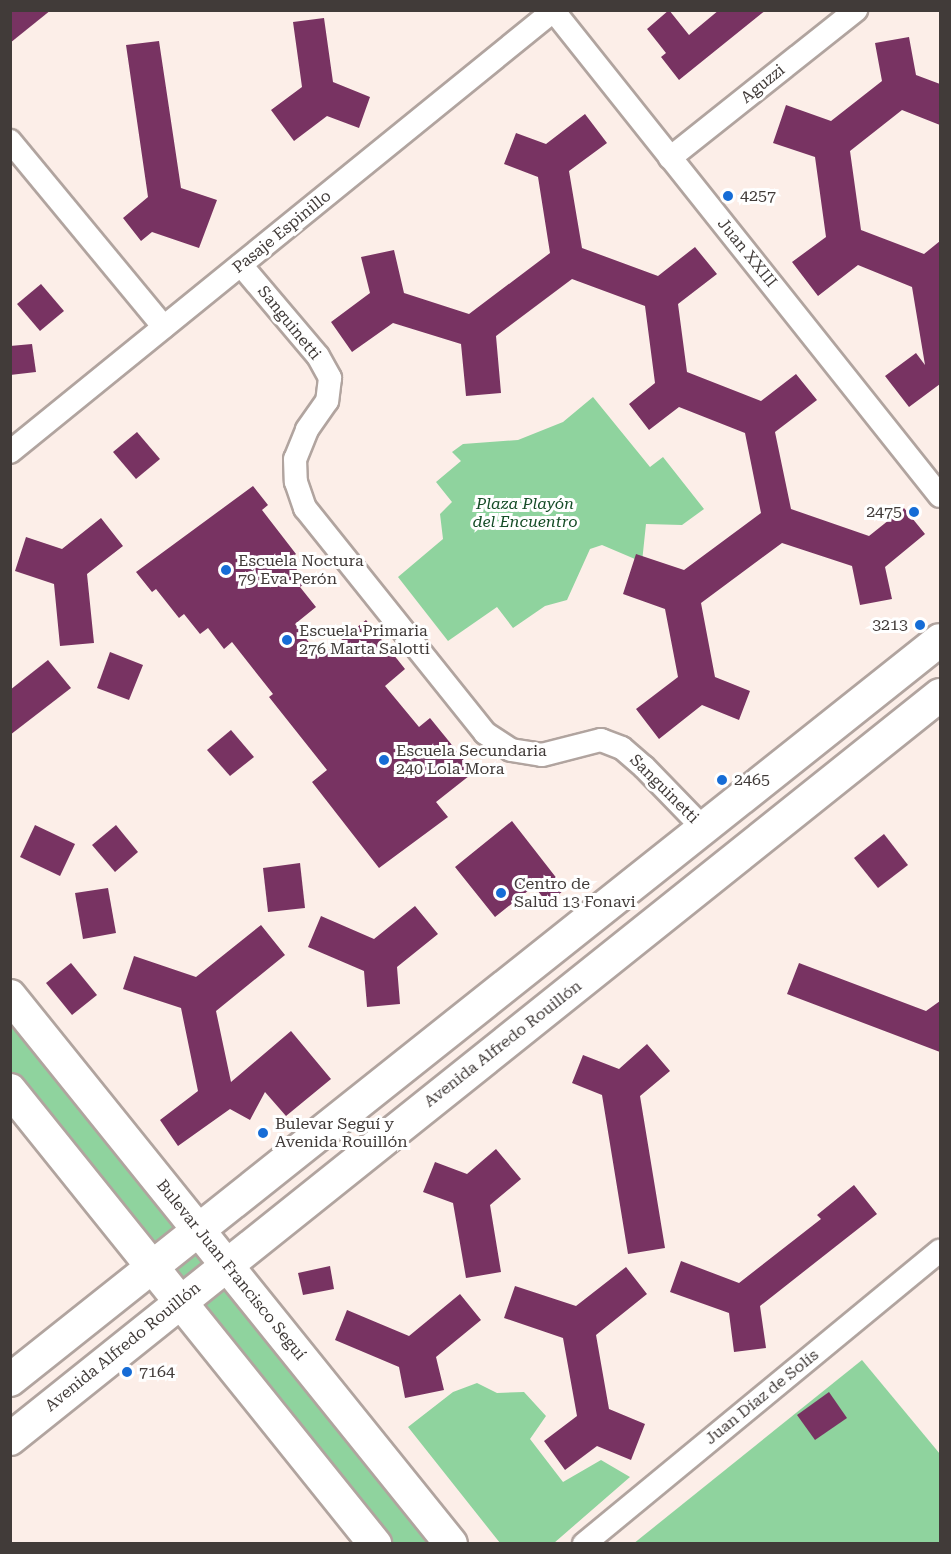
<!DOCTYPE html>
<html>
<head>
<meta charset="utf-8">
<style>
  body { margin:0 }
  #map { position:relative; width:951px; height:1554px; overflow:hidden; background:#fceee8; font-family:"Roboto Serif",serif }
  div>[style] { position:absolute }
  .green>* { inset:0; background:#8fd39e }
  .building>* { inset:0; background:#783362 }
  .roads { filter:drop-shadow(2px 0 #b1a49f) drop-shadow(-2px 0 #b1a49f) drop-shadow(0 2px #b1a49f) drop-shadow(0 -2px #b1a49f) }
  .street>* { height:22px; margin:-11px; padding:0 11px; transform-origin:11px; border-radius:11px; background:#fff }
  .secondary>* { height:32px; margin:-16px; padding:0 16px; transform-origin:16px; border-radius:16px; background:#fff }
  .dots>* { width:16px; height:16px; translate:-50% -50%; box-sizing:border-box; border:3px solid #fff; border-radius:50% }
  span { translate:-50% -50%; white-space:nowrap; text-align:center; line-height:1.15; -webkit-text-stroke:6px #fff; paint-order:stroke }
  .street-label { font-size:16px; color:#413b39 }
  .poi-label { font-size:16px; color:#413b39 }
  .left { translate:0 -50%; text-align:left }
  .right { translate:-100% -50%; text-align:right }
  .park-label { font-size:16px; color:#154c27; font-style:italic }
  .frame { position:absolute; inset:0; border:12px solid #413b39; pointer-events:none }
</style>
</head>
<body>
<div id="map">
  <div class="green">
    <i style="clip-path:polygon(593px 397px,650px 467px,663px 457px,704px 509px,682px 525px,646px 524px,642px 562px,602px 545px,590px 549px,567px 600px,545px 606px,513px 628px,497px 607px,448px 641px,398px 577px,443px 539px,440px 514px,452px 502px,436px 482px,461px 461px,452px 452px,463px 444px,518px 440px,563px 422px)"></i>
    <i style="clip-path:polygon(10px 996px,451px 1543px,375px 1543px,11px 1090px)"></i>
    <i style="clip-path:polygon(862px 1360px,940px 1454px,940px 1543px,633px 1544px)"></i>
    <i style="clip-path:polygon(477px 1383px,497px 1393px,524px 1392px,546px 1416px,530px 1439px,563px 1482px,601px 1460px,630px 1477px,554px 1543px,500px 1543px,408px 1427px,453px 1392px)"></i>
  </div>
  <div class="building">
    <i style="clip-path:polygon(10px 10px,51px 10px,10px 43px)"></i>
    <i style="clip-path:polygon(669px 10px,689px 35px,719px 10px,766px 10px,679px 80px,661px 57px,666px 53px,647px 29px)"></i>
    <i style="clip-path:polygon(324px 18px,333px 82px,370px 97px,359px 128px,327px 116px,294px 141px,271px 110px,302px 87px,293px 22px)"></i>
    <i style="clip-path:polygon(909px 37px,916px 75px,940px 84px,940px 125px,902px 110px,850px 151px,861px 230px,924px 254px,940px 241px,940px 384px,909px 407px,885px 376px,916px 353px,925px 365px,912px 287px,858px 265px,818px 296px,792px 262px,826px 237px,815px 157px,773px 143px,786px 105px,831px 121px,882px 81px,875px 43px)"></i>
    <i style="clip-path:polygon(159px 41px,181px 188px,217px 200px,199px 248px,152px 232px,141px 241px,123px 218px,148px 197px,126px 45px)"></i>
    <i style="clip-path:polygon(585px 114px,607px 143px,569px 171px,582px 248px,658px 276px,695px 247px,717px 274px,678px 304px,687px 372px,761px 401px,796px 374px,817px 400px,775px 432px,791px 509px,869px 536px,904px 508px,925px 534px,885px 567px,892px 599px,860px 605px,852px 566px,782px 543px,701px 603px,715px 677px,750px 691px,739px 720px,702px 705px,659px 739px,636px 709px,678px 677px,665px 609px,623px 594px,636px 554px,684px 570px,761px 513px,745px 433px,679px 407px,649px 430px,629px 404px,655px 383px,645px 306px,572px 279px,496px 336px,501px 393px,466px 396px,461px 344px,393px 323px,352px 352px,331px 322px,370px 293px,361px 257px,394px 250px,404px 293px,469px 314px,550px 253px,538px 177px,504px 164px,516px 133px,546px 144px)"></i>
    <i style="clip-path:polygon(41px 284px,64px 311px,40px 331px,17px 304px)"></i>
    <i style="clip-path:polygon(32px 344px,36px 372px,10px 375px,10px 346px)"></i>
    <i style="clip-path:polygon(137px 432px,160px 459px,136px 479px,113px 452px)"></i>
    <i style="clip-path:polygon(253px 486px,268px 505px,262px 510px,296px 554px,289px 560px,307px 582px,300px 587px,316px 607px,295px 624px,320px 657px,366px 620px,405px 669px,385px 686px,419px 727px,430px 718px,474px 772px,436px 802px,448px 817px,379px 868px,312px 782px,327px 770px,269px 697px,273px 694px,232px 642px,224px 649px,208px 628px,200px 634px,184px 614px,179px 618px,156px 589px,152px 592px,136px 572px)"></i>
    <i style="clip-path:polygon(101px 518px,123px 546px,87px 574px,94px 643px,60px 646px,54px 584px,15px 571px,26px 537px,62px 549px)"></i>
    <i style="clip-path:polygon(110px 652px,143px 665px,129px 700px,97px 688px)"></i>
    <i style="clip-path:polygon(48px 660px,71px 688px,10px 735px,10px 690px)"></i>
    <i style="clip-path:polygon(231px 730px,254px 757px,230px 776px,207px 750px)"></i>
    <i style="clip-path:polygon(512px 821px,565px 889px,548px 904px,534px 886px,495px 917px,455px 867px)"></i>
    <i style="clip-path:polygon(35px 825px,75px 844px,60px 876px,20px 857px)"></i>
    <i style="clip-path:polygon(116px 825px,138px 852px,115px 872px,92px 845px)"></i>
    <i style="clip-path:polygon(884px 834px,908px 865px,878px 888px,854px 858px)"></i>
    <i style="clip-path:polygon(300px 863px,305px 908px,268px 912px,263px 868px)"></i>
    <i style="clip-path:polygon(108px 888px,116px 933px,83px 939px,75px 893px)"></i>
    <i style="clip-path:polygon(415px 906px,438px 934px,397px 967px,400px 1004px,367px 1007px,364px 971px,308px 947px,321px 916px,374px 939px)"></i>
    <i style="clip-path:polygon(261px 925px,285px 955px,216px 1011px,231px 1082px,291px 1031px,331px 1079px,286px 1116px,265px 1092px,250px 1120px,230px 1109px,178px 1146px,160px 1120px,198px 1091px,181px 1008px,123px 989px,134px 956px,196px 977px)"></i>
    <i style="clip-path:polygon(71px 963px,97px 995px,72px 1015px,46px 983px)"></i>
    <i style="clip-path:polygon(799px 963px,926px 1011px,940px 1001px,940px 1052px,787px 994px)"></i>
    <i style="clip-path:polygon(647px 1044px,670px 1071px,640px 1096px,665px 1248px,628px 1254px,602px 1095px,572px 1083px,583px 1055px,619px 1069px)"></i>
    <i style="clip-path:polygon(496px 1149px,521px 1179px,490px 1205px,501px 1272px,466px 1278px,453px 1203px,423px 1192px,435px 1162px,467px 1174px)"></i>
    <i style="clip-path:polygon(854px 1185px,877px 1214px,760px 1306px,766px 1348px,734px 1352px,729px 1313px,670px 1292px,681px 1261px,739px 1283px,821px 1219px,817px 1215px)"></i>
    <i style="clip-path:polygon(330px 1266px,334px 1289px,303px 1295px,298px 1273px)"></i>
    <i style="clip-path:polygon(626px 1267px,647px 1294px,596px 1335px,609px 1409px,645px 1424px,631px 1460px,597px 1446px,565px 1470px,544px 1441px,577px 1416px,563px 1338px,504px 1318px,515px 1286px,576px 1306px)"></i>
    <i style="clip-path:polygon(460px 1294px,481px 1320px,436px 1357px,444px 1390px,405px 1398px,399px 1367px,335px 1340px,347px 1310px,409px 1336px)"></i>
    <i style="clip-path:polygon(829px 1392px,847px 1418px,815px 1440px,797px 1415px)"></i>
  </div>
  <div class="roads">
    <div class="street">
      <i style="left:553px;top:10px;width:621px;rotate:51.47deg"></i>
      <i style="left:10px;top:141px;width:241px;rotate:50.4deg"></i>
      <i style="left:670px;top:158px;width:238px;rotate:-38.5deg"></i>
      <i style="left:241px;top:265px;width:119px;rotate:49.8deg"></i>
      <i style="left:318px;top:356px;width:25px;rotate:61deg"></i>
      <i style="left:330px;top:378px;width:23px;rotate:97deg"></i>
      <i style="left:327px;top:401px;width:35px;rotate:125deg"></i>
      <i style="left:307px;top:430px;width:31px;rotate:112deg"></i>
      <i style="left:295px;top:459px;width:23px;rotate:88deg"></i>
      <i style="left:296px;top:482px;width:28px;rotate:71deg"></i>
      <i style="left:305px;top:508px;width:288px;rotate:51.3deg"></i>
      <i style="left:485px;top:733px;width:31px;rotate:33deg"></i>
      <i style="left:511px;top:750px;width:31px;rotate:9deg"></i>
      <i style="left:542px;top:755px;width:61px;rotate:-14.3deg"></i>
      <i style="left:601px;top:740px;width:22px;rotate:21deg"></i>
      <i style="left:622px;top:748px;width:29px;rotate:41deg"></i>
      <i style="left:644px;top:767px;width:86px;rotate:45.9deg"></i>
      <i style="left:10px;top:452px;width:700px;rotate:-39.08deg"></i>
      <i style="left:584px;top:1544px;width:461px;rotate:-39.5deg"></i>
    </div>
    <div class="secondary">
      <i style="left:10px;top:996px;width:703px;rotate:51.17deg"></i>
      <i style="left:10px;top:1090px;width:583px;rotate:51.2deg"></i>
      <i style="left:10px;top:1380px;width:1188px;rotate:-38.51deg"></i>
      <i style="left:10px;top:1439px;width:1191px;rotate:-38.66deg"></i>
    </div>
  </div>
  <div class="dots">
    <i style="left:728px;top:196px;background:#166cd6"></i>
    <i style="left:914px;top:512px;background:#166cd6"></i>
    <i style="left:226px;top:570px;background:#166cd6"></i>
    <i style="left:920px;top:625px;background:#166cd6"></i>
    <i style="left:287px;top:640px;background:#166cd6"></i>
    <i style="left:384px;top:760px;background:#166cd6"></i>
    <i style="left:722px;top:780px;background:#166cd6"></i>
    <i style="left:501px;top:893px;background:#166cd6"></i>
    <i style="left:263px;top:1133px;background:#166cd6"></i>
    <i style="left:127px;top:1372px;background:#166cd6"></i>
  </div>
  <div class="street-label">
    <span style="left:763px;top:84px;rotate:-39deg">Aguzzi</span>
    <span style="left:282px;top:232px;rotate:-39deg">Pasaje Espinillo</span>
    <span style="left:747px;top:253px;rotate:51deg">Juan XXIII</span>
    <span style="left:289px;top:323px;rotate:51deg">Sanguinetti</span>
    <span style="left:664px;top:789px;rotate:45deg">Sanguinetti</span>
    <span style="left:503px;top:1044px;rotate:-38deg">Avenida Alfredo Rouillón</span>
    <span style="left:231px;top:1270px;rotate:51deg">Bulevar Juan Francisco Seguí</span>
    <span style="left:123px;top:1347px;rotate:-39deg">Avenida Alfredo Rouillón</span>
    <span style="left:762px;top:1397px;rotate:-39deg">Juan Díaz de Solís</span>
  </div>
  <div class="poi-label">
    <span class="left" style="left:740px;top:196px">4257</span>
    <span class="right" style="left:902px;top:512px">2475</span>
    <span class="left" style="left:238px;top:570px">Escuela Noctura<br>79 Eva Perón</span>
    <span class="right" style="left:908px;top:625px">3213</span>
    <span class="left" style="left:299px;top:640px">Escuela Primaria<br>276 Marta Salotti</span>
    <span class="left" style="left:396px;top:760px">Escuela Secundaria<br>240 Lola Mora</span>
    <span class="left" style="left:734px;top:780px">2465</span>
    <span class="left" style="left:514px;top:893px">Centro de<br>Salud 13 Fonavi</span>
    <span class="left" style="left:275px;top:1133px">Bulevar Seguí y<br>Avenida Rouillón</span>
    <span class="left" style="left:139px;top:1372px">7164</span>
  </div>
  <div class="park-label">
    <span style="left:525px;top:513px">Plaza Playón<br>del Encuentro</span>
  </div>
  <div class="frame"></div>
</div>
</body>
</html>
